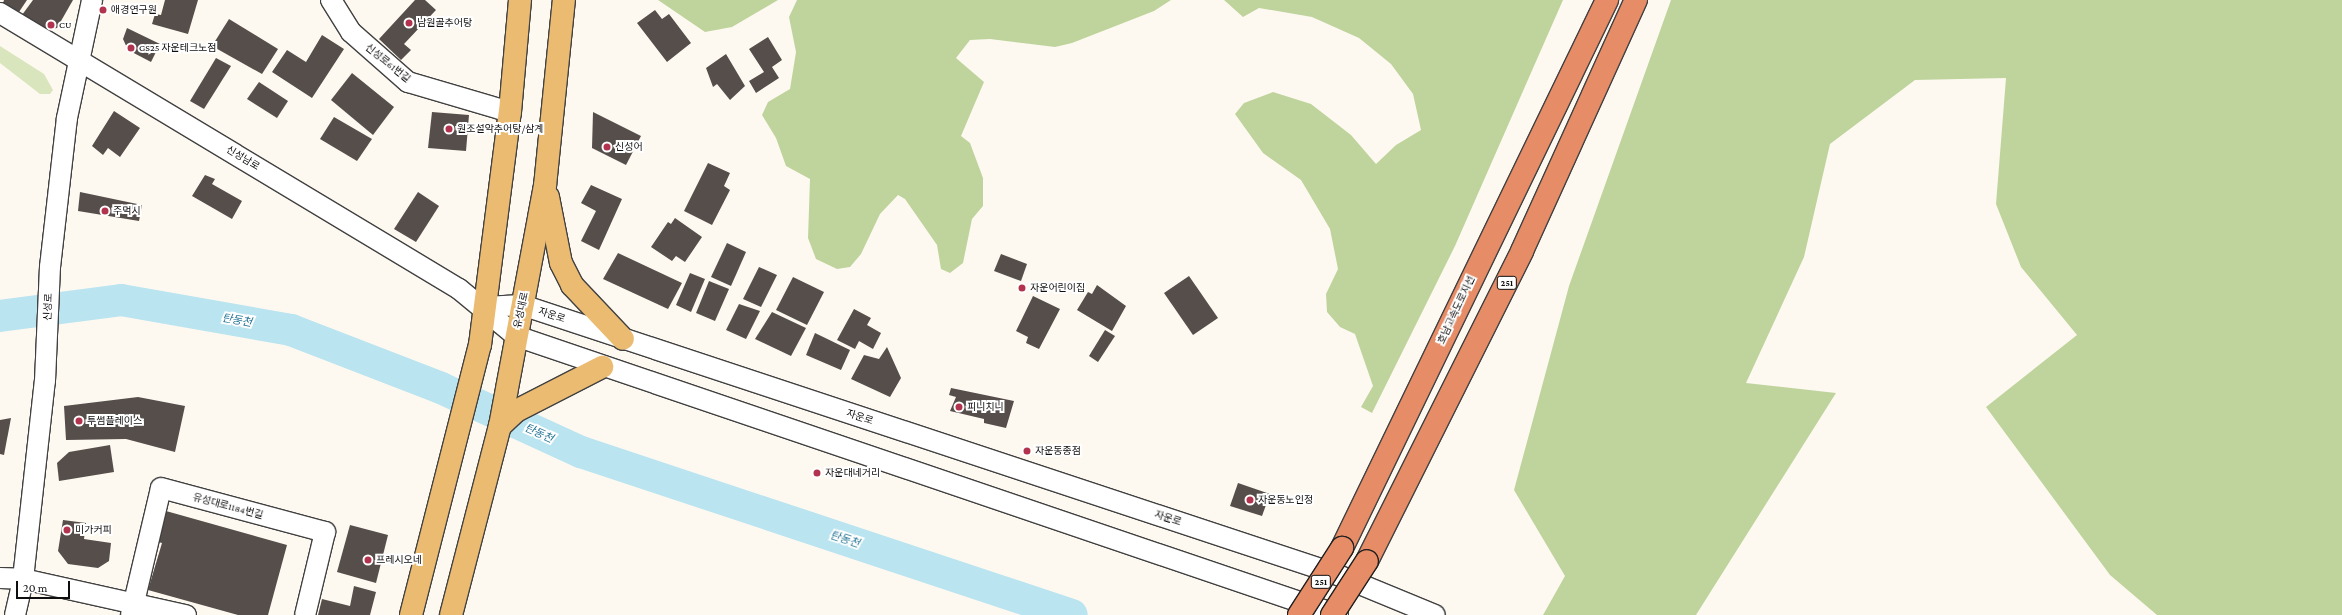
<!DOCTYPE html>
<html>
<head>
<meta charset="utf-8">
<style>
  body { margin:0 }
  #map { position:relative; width:2342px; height:615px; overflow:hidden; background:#fef9f0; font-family:"Crimson Pro","Noto Sans KR",serif }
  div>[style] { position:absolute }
  .green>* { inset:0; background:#d8e5bd }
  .forest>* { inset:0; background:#bfd49d }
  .river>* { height:32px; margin:-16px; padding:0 16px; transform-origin:16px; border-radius:16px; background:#b9e4f0 }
  .building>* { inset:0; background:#554e4b }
  .roads { filter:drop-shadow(1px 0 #414141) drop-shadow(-1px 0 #414141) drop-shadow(0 1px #414141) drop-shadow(0 -1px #414141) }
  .minor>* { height:20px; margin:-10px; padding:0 10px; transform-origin:10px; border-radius:10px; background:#fff }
  .major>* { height:22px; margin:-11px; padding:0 11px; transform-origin:11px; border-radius:11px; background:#ebbb72 }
  .highway>* { height:22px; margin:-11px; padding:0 11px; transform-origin:11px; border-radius:11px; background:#e68c66 }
  .bridges { filter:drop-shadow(1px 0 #1f1f1f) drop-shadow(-1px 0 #1f1f1f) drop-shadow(0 1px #1f1f1f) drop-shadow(0 -1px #1f1f1f) }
  .highway-bridge>* { height:22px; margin:-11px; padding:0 11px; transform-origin:11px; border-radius:11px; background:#e68c66 }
  .dots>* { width:11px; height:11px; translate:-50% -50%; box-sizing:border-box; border:2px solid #fff; border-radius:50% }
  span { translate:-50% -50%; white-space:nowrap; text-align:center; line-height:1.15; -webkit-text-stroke:4px #fff; paint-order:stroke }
  .shield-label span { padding:1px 3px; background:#fff; border:1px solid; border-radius:3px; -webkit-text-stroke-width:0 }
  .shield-label { font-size:9px; color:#0e0e0e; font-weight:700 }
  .poi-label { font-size:10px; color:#0e0e0e }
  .left { translate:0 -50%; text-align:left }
  .street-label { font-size:10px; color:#0e0e0e }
  .water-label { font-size:11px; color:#237494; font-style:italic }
  .scale { position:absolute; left:16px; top:581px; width:54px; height:18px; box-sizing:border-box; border:2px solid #0e0e0e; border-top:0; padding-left:5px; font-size:12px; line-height:14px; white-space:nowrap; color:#0e0e0e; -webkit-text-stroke:3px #fff; paint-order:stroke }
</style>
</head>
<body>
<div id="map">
  <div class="green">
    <i style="clip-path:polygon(0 46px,44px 74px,53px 90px,50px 94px,40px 94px,0 63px)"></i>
  </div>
  <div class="forest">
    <i style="clip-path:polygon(658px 0,778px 0,732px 27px,705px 32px)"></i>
    <i style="clip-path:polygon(797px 0,1171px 0,1154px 11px,1072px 43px,1055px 47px,990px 39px,970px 40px,956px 58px,984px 82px,961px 136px,970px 143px,983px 178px,983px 206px,972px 219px,963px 263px,950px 273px,941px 269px,937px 245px,905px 199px,898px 195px,880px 214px,861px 254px,850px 267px,837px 269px,816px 259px,808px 238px,810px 179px,786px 166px,776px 138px,762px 115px,768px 102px,790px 89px,796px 52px,789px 17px)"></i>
    <i style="clip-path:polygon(1224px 0,1563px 0,1455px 246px,1372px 413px,1361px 407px,1373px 386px,1355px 334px,1340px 327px,1327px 312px,1326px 294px,1338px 269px,1330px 229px,1301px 180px,1263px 153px,1235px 114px,1244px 103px,1273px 92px,1311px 104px,1351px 135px,1376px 164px,1396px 145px,1421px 130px,1413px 94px,1391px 64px,1359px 38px,1312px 17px,1259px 8px,1243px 17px)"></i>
    <i style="clip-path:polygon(1671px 0,2342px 0,2342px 615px,2157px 615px,2110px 575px,1986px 407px,2077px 335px,2021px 267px,1996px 204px,2006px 78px,1915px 80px,1830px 144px,1804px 257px,1746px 383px,1836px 393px,1696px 615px,1543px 615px,1565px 576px,1514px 490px,1569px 286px)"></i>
  </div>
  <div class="river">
    <i style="left:0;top:316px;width:122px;rotate:-7.5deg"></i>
    <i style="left:121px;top:300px;width:173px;rotate:10deg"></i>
    <i style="left:291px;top:330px;width:161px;rotate:21.1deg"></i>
    <i style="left:441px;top:388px;width:154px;rotate:24.6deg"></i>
    <i style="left:581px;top:452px;width:517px;rotate:18.36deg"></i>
  </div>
  <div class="building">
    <i style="clip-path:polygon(4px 0,27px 0,19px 12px,3px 3px)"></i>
    <i style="clip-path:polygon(33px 0,73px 0,57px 28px,46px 30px,22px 15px)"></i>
    <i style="clip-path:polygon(165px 0,198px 0,188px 34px,152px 24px,155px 14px,161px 15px)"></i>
    <i style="clip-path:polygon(415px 0,425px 0,436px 10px,404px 44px,411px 50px,401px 60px,379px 39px)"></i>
    <i style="clip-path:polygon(655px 10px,662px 19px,669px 14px,691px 43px,667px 62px,637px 23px)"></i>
    <i style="clip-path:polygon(229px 19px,278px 49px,262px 74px,212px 46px)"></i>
    <i style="clip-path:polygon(127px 28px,160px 44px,151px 62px,128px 50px,123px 39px)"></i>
    <i style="clip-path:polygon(322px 35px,344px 49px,312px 98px,272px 72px,287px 50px,306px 62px)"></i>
    <i style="clip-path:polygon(768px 37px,782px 60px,772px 67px,779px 78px,756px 93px,749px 81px,764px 72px,749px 49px)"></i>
    <i style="clip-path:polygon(726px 54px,745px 86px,730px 100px,717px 84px,713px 87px,706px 68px)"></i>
    <i style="clip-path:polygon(216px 58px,231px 66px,204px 109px,190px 101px)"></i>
    <i style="clip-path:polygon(352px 73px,394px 107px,373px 135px,331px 100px)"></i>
    <i style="clip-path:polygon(259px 82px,288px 101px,277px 118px,247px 99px)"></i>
    <i style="clip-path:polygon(114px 111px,140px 128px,120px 157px,108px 148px,103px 155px,92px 146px)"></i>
    <i style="clip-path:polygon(432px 112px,469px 115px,466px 151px,428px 148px)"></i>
    <i style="clip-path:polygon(593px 112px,641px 136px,626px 165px,592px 148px)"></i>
    <i style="clip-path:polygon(334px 117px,372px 139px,357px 161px,320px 139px)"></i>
    <i style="clip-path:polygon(708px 163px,730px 173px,724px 186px,730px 190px,712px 225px,684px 211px)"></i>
    <i style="clip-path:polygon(205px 175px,215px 179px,212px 184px,242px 201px,232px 219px,192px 196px)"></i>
    <i style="clip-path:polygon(591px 185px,622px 199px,599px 250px,581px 241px,596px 211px,581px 203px)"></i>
    <i style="clip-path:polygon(80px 192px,142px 205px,139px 221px,78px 211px)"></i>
    <i style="clip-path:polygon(418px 192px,439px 206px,416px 242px,394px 229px)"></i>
    <i style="clip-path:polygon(675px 218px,702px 237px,685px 262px,676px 256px,672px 261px,651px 247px,668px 222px,671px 224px)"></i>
    <i style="clip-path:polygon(727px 243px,746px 252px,731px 286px,711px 277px)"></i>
    <i style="clip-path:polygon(618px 253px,682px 283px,668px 309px,603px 279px)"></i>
    <i style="clip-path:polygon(1001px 254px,1027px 264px,1021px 281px,994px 271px)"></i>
    <i style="clip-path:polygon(759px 267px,777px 275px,761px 307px,743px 299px)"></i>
    <i style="clip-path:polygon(690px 273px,705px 279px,691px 312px,676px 305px)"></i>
    <i style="clip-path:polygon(1189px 276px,1218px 318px,1193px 335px,1164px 293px)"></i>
    <i style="clip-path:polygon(793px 277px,824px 292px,807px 325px,776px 310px)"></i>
    <i style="clip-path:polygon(709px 281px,729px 289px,715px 321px,696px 313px)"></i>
    <i style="clip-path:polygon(1097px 285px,1126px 306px,1112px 331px,1077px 310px,1088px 292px,1092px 294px)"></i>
    <i style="clip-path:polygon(1033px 296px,1060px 309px,1039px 349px,1026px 343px,1028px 337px,1016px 331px)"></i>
    <i style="clip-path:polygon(739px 304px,760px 311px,746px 339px,726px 330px)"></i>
    <i style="clip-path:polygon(854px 309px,871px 318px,867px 325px,881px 333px,873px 349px,859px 341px,855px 349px,837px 340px)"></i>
    <i style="clip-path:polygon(772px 312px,806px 328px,791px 356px,755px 339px)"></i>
    <i style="clip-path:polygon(1105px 330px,1115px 336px,1098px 362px,1089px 356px)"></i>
    <i style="clip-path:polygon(815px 333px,850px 350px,841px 370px,806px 355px)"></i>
    <i style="clip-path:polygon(887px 347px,901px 378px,890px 397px,851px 379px,864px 355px,879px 359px)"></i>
    <i style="clip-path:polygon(951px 388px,1014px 401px,1006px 428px,984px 423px,984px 419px,950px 411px,956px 397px,949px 395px)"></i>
    <i style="clip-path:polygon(138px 397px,185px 406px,175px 452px,126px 439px,66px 440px,64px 406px)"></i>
    <i style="clip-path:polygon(11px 418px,4px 455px,0 454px,0 420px)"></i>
    <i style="clip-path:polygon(110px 445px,114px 472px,59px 481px,57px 463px,69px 452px)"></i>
    <i style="clip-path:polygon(1238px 483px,1270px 494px,1262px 516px,1230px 506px)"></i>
    <i style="clip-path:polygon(166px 511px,287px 545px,268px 615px,238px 615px,148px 590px,162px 543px,154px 541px)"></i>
    <i style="clip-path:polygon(63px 520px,86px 523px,84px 539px,111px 543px,109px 561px,98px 568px,68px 564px,58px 551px)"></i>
    <i style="clip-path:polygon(350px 525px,388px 535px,376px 583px,337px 572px)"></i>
    <i style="clip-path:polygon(354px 586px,376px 592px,370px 615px,318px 615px,322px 599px,350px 606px)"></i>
  </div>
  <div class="roads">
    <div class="minor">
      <i style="left:331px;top:0;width:38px;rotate:58deg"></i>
      <i style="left:351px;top:32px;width:76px;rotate:41.3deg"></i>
      <i style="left:408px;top:82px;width:106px;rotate:16.4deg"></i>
      <i style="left:0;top:13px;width:536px;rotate:31.02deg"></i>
      <i style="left:459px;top:289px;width:74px;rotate:39.5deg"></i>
      <i style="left:516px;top:336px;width:868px;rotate:18.75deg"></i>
      <i style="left:485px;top:307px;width:37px;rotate:-3deg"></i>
      <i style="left:522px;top:305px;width:854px;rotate:18.29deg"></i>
      <i style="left:1333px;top:573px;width:110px;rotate:22.4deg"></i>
      <i style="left:0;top:578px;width:23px;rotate:2deg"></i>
      <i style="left:23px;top:579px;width:167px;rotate:12.5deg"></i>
      <i style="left:15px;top:615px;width:37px;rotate:-77deg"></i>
      <i style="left:23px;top:579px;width:199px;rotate:-83.7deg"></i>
      <i style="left:45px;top:381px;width:114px;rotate:-87.5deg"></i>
      <i style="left:50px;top:267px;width:150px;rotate:-83.5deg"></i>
      <i style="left:67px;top:118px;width:121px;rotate:-78deg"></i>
      <i style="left:131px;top:615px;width:130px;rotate:-76.7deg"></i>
      <i style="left:161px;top:488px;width:170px;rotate:15deg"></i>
      <i style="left:325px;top:532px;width:85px;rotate:103.5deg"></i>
    </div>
    <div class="major">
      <i style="left:548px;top:197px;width:67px;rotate:78.9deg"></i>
      <i style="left:561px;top:263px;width:25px;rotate:63deg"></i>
      <i style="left:572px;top:285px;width:74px;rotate:46.6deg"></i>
      <i style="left:500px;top:426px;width:22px;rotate:-43deg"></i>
      <i style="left:516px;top:411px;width:97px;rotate:-27.1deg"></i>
      <i style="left:411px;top:615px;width:279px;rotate:-75.7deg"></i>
      <i style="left:480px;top:345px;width:235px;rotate:-82.7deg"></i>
      <i style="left:510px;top:112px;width:112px;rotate:-84.9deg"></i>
      <i style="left:451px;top:615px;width:195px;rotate:-75.5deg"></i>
      <i style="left:500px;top:426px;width:244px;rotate:-79.4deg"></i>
      <i style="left:545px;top:186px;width:187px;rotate:-84.2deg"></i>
    </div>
    <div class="highway">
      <i style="left:1342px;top:548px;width:609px;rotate:-64.19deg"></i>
      <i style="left:1367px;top:561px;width:347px;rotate:-63.4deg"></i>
      <i style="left:1522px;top:251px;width:276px;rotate:-65.6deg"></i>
    </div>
  </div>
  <div class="bridges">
    <div class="highway-bridge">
      <i style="left:1299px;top:615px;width:80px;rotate:-57.3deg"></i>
      <i style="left:1332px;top:615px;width:64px;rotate:-57.1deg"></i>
    </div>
  </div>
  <div class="dots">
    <i style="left:103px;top:10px;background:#b1334d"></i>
    <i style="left:409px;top:23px;background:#b1334d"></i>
    <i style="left:51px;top:25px;background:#b1334d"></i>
    <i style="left:131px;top:48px;background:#b1334d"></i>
    <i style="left:449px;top:129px;background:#b1334d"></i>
    <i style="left:607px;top:147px;background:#b1334d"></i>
    <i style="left:105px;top:211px;background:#b1334d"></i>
    <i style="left:1022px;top:288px;background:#b1334d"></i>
    <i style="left:959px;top:407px;background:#b1334d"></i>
    <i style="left:79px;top:421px;background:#b1334d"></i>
    <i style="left:1027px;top:451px;background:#b1334d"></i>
    <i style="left:817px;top:473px;background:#b1334d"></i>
    <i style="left:1250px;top:500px;background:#b1334d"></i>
    <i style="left:67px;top:530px;background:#b1334d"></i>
    <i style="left:368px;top:560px;background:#b1334d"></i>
  </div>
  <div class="shield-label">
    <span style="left:1507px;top:283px">251</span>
    <span style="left:1321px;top:582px">251</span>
  </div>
  <div class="poi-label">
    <span class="left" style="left:111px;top:10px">애경연구원</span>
    <span class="left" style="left:417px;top:23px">남원골추어탕</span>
    <span class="left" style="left:59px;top:25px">CU</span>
    <span class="left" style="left:139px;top:48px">GS25 자운테크노점</span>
    <span class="left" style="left:457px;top:129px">원조설악추어탕/삼계</span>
    <span class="left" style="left:615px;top:147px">신성어</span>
    <span class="left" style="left:113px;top:211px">주먹시</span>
    <span class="left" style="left:1030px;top:288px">자운어린이집</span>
    <span class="left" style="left:967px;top:407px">피니치니</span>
    <span class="left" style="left:87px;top:421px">투썸플레이스</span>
    <span class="left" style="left:1035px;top:451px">자운동종점</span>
    <span class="left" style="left:825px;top:473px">자운대네거리</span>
    <span class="left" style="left:1258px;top:500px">자운동노인정</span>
    <span class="left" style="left:75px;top:530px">미가커피</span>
    <span class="left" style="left:376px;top:560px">프레시오네</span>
  </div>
  <div class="street-label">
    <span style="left:388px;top:63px;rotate:39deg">신성로61번길</span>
    <span style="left:243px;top:158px;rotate:31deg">신성남로</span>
    <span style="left:48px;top:307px;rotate:-88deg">신성로</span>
    <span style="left:521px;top:310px;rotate:-78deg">유성대로</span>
    <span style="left:1456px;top:310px;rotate:-65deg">호남고속도로지선</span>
    <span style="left:552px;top:315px;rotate:18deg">자운로</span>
    <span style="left:860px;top:417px;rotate:18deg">자운로</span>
    <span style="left:228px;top:506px;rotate:15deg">유성대로1184번길</span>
    <span style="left:1168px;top:518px;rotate:18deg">자운로</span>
  </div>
  <div class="water-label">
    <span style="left:237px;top:320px;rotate:10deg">탄동천</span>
    <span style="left:539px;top:433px;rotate:24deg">탄동천</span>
    <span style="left:845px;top:539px;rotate:18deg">탄동천</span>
  </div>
  <div class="scale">20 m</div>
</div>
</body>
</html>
